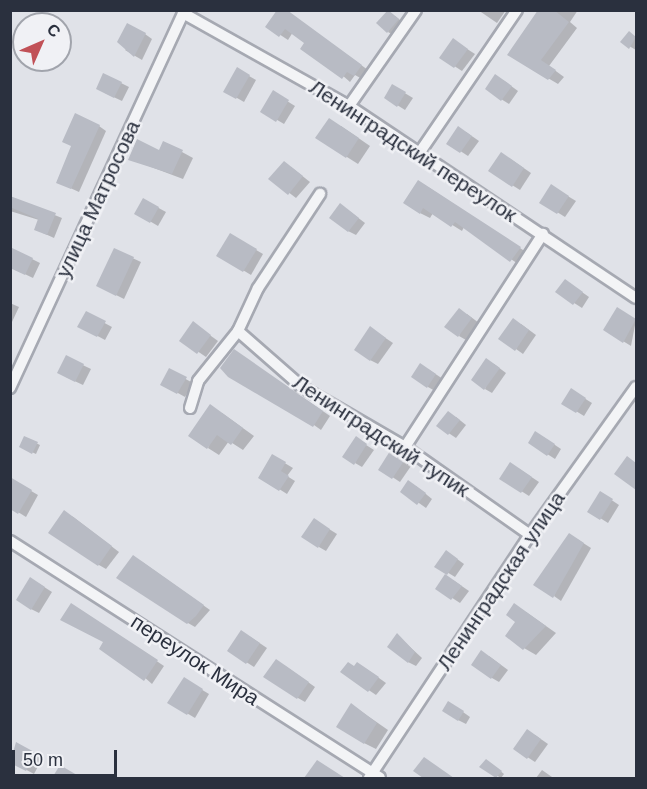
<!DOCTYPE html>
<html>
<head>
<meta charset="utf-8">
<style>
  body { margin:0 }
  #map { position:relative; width:647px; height:789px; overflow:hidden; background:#e0e2e8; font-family:Helvetica,sans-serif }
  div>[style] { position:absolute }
  .shadow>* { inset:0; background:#0003 }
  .building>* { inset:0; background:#b8bbc4 }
  .roads { filter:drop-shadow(2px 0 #a6a9b2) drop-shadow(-2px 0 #a6a9b2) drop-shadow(0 2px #a6a9b2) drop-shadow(0 -2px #a6a9b2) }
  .minor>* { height:10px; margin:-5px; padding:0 5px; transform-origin:5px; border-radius:5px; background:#f3f4f6 }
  span { translate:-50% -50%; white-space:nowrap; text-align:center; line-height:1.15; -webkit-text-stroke:5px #f0f1f5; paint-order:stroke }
  .street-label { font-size:21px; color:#2a303e }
  .frame { position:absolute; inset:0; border:12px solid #2a303e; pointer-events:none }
  .north { position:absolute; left:12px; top:12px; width:60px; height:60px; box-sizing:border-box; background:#f0f1f5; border:2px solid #a1a4ac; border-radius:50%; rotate:45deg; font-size:16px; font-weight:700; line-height:24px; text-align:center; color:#2a303e }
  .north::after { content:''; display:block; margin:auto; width:21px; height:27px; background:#c15157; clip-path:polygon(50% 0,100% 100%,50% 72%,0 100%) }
  .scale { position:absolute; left:12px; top:750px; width:105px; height:27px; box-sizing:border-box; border:3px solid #2a303e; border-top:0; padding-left:8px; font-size:18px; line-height:21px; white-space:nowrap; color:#2a303e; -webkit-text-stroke:4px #f0f1f5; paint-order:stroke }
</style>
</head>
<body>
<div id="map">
  <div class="shadow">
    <i style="clip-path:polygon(478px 10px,506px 10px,497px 23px)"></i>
    <i style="clip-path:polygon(541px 10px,578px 10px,570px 22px,577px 28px,549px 66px,564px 77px,558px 84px,509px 55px)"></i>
    <i style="clip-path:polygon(288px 12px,368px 70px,362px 79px,355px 75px,350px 82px,293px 32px,288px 40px,267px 26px)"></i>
    <i style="clip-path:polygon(395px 16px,405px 24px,395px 36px,388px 32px)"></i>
    <i style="clip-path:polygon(629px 33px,636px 37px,636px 50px,622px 42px)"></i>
    <i style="clip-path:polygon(145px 34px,152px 39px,142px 60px,125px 50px)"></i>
    <i style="clip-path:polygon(461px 45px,475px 54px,462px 71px,442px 58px)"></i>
    <i style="clip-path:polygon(237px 69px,256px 80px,244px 102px,225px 91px)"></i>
    <i style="clip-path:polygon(503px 80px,518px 91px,509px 104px,501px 99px)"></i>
    <i style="clip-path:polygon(121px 83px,129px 87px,122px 101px,105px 93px)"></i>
    <i style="clip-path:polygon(393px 86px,413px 98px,405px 110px,386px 98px)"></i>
    <i style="clip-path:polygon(274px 93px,295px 106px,284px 124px,262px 111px)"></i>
    <i style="clip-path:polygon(99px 126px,106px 131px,79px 192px,57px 182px,72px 146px)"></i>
    <i style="clip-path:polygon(341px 126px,370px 146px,358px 164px,317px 138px)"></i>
    <i style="clip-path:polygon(466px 132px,479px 141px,468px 156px,448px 143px)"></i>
    <i style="clip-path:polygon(182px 152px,193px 158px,183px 179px,130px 159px)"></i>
    <i style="clip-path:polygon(509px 158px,531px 173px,520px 190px,512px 185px)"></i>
    <i style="clip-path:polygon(291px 167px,310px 182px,296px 198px,271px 179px)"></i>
    <i style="clip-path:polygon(551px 186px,576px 201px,565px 217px,541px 202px)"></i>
    <i style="clip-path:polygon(428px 187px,529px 254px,521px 266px,464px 227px,462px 231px,433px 213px,430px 218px,420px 213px)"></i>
    <i style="clip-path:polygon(10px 197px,62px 218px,54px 238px,43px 233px,39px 220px,10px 211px)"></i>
    <i style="clip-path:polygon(144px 200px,166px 212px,158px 226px,136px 213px)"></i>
    <i style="clip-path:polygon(348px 210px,365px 223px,356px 235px,348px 231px)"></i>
    <i style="clip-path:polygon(231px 235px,263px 254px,251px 275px,218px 255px)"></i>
    <i style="clip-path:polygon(12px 249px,40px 263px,33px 278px,10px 267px)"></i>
    <i style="clip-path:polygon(115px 250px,141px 262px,124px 299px,106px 290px)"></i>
    <i style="clip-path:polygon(572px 285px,589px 297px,582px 308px,557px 292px)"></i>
    <i style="clip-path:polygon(10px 303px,19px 307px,12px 322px,10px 322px)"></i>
    <i style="clip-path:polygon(618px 309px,636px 320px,631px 346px,605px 330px)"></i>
    <i style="clip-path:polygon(86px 313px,112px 327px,105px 340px,79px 326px)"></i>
    <i style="clip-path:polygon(467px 314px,479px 323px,466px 340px,459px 336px)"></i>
    <i style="clip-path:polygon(521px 324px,536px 335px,523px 354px,516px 349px)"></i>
    <i style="clip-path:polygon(200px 328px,218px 341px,206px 357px,181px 340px)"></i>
    <i style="clip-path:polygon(378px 333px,393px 343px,378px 364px,370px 360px)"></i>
    <i style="clip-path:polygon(242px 356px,330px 416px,321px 430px,314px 425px)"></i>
    <i style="clip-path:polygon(66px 357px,91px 369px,83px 385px,66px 377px)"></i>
    <i style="clip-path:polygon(494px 364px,506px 373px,492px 393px,485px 389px)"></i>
    <i style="clip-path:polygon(428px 369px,443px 379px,435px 391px,428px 387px)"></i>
    <i style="clip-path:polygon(169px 370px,193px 383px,185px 397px,162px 384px)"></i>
    <i style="clip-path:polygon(571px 390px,592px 403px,584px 416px,563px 403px)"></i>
    <i style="clip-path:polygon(222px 413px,254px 436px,243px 450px,229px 441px,219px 455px,208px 448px)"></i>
    <i style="clip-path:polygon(456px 417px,466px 425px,456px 438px,438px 426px)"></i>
    <i style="clip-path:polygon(543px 437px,561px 449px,555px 459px,530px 443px)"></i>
    <i style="clip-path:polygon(25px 438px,40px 445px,36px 454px,21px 447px)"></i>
    <i style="clip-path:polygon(363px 443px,374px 450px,362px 467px,355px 463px)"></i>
    <i style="clip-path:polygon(273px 456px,293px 468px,287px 476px,295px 481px,287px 494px,260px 477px)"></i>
    <i style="clip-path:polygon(398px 458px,411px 466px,400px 482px,380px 469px)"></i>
    <i style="clip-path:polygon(518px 468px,539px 482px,529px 496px,501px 478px)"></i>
    <i style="clip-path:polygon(14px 481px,38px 495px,26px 517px,10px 507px)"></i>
    <i style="clip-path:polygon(416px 486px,432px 499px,426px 508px,402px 491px)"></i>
    <i style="clip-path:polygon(601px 493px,619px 505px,608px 523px,589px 511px)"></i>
    <i style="clip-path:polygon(72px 516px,119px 552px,106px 569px,99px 565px)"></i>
    <i style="clip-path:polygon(321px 524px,337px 534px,326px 551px,319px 547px)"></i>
    <i style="clip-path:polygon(577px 539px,591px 548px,561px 601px,554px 596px)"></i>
    <i style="clip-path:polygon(453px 556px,464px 564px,455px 577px,437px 566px)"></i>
    <i style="clip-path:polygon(141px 561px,210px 610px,195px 627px,188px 623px)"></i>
    <i style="clip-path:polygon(453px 580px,469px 591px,460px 603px,437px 588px)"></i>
    <i style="clip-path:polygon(38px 583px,52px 592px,39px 613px,31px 609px)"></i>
    <i style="clip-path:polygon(79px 609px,164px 666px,152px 684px,105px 642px)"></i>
    <i style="clip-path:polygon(526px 612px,556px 633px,536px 655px,524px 648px,517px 621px)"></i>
    <i style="clip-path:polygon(397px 635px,422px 658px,416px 666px,408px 662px)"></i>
    <i style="clip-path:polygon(249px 636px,267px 648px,254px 667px,229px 651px)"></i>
    <i style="clip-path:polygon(489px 656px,508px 670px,499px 682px,492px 678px)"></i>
    <i style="clip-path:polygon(284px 665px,315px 687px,305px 702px,298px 698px)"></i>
    <i style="clip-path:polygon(365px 668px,386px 683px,376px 695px,342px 672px)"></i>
    <i style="clip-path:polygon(184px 679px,209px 694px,195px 718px,170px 703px)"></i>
    <i style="clip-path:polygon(352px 705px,388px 730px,376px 749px,364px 743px)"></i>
    <i style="clip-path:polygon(456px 707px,470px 717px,466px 724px,458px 720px)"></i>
    <i style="clip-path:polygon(535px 735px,548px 744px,535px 762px,515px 749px)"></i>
    <i style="clip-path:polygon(17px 744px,42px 759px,34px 774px,10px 761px)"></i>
    <i style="clip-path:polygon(318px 762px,325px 766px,343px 778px,306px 778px)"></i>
    <i style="clip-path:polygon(489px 762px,504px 774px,501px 778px,482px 767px)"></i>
    <i style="clip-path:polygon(542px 770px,552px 777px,551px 778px,536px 778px)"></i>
  </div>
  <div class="building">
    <i style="clip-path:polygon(277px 10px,287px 10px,362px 65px,354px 76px,347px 72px,342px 79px,300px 49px,304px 43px,285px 29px,279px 37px,265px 27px)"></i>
    <i style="clip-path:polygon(388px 10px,399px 19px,387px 33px,376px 23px)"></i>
    <i style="clip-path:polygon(538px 10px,554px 10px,569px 22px,541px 60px,556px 70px,548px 80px,507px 55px)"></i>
    <i style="clip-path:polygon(127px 23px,146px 33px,134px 57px,117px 42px)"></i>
    <i style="clip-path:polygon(629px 31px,636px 37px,629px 49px,620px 42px)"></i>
    <i style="clip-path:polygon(453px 38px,468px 49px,454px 68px,439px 58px)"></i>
    <i style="clip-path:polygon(237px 67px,250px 75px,236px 99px,223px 92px)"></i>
    <i style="clip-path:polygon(103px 73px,122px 82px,114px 98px,96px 89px)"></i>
    <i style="clip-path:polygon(495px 74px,512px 86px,501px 101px,485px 89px)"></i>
    <i style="clip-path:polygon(392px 84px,406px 92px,397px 107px,384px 98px)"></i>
    <i style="clip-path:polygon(273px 90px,289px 100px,276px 122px,260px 112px)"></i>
    <i style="clip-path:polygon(75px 113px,100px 125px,71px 189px,56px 183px,71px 146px,62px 142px)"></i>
    <i style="clip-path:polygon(329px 118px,359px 138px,346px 158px,315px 138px)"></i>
    <i style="clip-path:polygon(458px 126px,472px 136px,460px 153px,446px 144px)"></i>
    <i style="clip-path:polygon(137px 139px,159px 150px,163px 141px,183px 150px,172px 174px,128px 160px)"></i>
    <i style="clip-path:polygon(501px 152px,524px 168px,512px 187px,488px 171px)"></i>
    <i style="clip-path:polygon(284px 161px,303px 176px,288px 195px,268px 179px)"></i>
    <i style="clip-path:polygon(418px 180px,521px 247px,510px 262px,455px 222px,451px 227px,423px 208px,420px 214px,403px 203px)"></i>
    <i style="clip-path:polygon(551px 184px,569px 196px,557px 214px,539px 203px)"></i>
    <i style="clip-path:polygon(10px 196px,56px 213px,47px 235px,34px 230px,38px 219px,10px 207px)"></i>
    <i style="clip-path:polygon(143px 198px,159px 207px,150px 223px,134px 214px)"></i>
    <i style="clip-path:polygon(340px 203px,359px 218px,348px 232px,329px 218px)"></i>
    <i style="clip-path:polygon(230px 233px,257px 249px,243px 272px,216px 256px)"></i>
    <i style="clip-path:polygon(10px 247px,33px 258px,25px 275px,10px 268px)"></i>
    <i style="clip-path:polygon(114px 248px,134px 257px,116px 296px,96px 286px)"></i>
    <i style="clip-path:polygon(565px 279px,583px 292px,573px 305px,555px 292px)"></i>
    <i style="clip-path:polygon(617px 307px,636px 319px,623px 343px,603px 330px)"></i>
    <i style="clip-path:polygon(459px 308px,472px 318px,458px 337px,444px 327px)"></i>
    <i style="clip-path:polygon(86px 311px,106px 321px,97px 337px,77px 327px)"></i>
    <i style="clip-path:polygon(513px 318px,529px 330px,515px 351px,498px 339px)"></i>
    <i style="clip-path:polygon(193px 321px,211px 335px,197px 354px,179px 341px)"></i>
    <i style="clip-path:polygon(370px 326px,386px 338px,370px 361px,354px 350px)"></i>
    <i style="clip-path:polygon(234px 349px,323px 411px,313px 427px,228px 377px,220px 368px)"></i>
    <i style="clip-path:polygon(66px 355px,84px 364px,75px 382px,57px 373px)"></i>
    <i style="clip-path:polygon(486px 358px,500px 368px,484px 390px,471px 380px)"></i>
    <i style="clip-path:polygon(420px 363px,436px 374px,427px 388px,411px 377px)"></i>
    <i style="clip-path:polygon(169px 368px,187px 377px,177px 394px,160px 385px)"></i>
    <i style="clip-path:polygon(571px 388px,586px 398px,576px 413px,561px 404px)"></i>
    <i style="clip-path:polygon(210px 404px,243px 428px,231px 445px,217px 435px,207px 449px,188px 436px)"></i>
    <i style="clip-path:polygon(448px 411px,460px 420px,448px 435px,436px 426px)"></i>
    <i style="clip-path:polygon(535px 431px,555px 444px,547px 456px,528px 443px)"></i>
    <i style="clip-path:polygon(24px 436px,38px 442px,32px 454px,19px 447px)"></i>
    <i style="clip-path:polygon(356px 436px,367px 444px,354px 465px,342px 457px)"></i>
    <i style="clip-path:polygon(390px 451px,404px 461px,392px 479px,378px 470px)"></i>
    <i style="clip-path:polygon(272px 454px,286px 462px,281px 471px,289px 476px,279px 491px,258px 478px)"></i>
    <i style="clip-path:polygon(627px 456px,636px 463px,636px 490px,614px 474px)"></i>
    <i style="clip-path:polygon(510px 462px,532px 477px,521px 493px,499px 479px)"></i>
    <i style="clip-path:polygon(10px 477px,32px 490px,18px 514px,10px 509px)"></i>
    <i style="clip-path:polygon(408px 480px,426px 493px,417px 505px,400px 492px)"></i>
    <i style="clip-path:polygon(600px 491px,613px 499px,600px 520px,587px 512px)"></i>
    <i style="clip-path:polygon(64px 510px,112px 546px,98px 566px,48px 533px)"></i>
    <i style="clip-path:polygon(314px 518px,330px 529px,318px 548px,301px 537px)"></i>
    <i style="clip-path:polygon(569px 533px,584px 543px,553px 598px,533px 585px)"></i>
    <i style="clip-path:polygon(446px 550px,458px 559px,447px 575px,434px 567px)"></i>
    <i style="clip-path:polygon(133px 555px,204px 605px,196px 616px,187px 624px,116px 578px)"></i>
    <i style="clip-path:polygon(445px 574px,462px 586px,451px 600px,435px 589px)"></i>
    <i style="clip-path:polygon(30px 577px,45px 587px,31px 610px,16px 600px)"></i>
    <i style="clip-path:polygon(71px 603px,158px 660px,144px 681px,99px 649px,103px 642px,60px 620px)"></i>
    <i style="clip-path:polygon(514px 603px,546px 626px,523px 650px,505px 636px,515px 622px,506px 615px)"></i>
    <i style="clip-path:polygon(241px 630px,260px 643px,246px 664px,227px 651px)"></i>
    <i style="clip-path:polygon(397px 633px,415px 652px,408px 663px,387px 647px)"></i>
    <i style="clip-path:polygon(481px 650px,501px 665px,491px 679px,471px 665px)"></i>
    <i style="clip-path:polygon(276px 659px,309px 682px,297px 699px,263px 677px)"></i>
    <i style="clip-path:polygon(348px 662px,354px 666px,357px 662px,379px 677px,368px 692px,340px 672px)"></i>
    <i style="clip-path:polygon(184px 677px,203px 689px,187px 715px,167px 703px)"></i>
    <i style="clip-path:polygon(448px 701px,464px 711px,458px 721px,442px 711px)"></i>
    <i style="clip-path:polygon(351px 703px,377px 723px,364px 744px,336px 727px)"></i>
    <i style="clip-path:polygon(527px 729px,541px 739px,527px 759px,513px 749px)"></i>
    <i style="clip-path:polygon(16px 742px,36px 753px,26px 771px,10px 763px)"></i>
    <i style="clip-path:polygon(424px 757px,454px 778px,423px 778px,413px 771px)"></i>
    <i style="clip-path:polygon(486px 759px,502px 771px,496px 778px,479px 767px)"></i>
    <i style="clip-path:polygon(317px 760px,345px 778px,304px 778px)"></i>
    <i style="clip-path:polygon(60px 765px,82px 778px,52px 778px)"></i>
  </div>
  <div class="roads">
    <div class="minor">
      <i style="left:183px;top:13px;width:190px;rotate:29.3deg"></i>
      <i style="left:349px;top:106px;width:345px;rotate:33.8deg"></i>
      <i style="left:349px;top:106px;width:117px;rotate:-55.1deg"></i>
      <i style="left:420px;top:152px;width:172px;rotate:-55.7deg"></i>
      <i style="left:238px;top:331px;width:85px;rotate:41.2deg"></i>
      <i style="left:302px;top:387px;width:119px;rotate:30.2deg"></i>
      <i style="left:405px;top:447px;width:153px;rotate:35.1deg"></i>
      <i style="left:10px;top:388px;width:417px;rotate:-65.2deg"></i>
      <i style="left:190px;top:408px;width:28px;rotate:-73deg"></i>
      <i style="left:198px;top:381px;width:64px;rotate:-51.3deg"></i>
      <i style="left:238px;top:331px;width:47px;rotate:-65.1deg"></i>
      <i style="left:258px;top:288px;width:113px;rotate:-56.6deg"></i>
      <i style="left:405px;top:447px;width:254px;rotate:-57.1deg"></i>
      <i style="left:10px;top:541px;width:439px;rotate:32.6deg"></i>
      <i style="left:369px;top:778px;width:291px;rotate:-56.5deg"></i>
      <i style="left:530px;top:535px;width:182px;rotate:-54.4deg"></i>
    </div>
  </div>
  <div class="street-label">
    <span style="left:413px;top:151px;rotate:33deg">Ленинградский переулок</span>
    <span style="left:98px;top:199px;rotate:-65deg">улица Матросова</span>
    <span style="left:381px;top:436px;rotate:33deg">Ленинградский тупик</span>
    <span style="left:501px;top:581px;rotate:-56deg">Ленинградская улица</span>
    <span style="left:195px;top:660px;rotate:33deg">переулок Мира</span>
  </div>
  <div class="frame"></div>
  <div class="north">С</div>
  <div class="scale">50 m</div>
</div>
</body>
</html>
